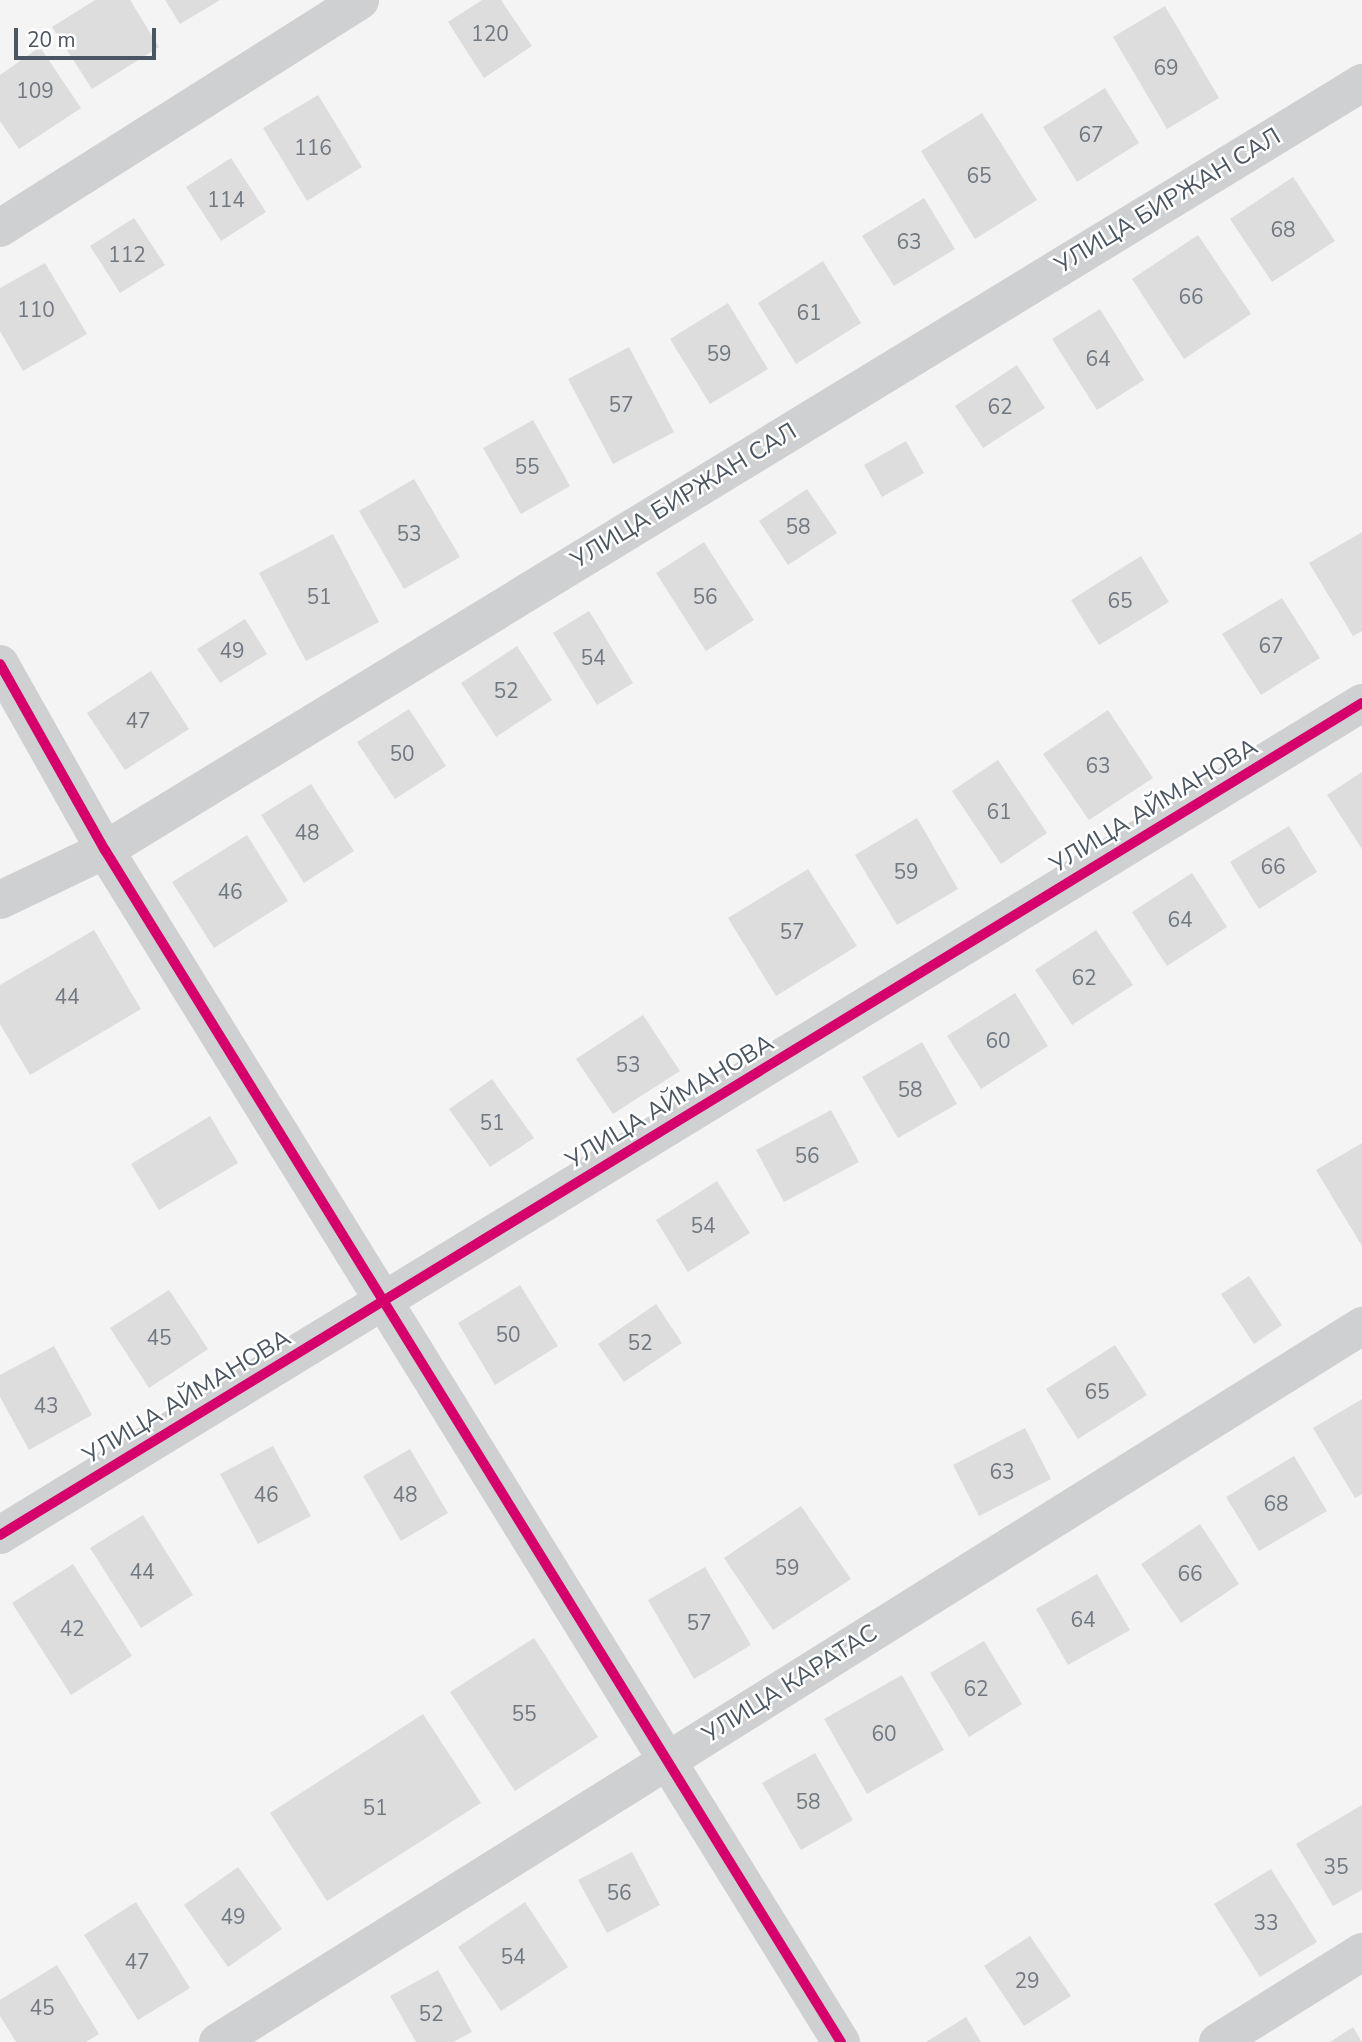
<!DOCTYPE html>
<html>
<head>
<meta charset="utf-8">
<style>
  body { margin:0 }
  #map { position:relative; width:1362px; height:2042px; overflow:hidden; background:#f4f4f4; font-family:"Nunito Sans",sans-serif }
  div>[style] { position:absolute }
  .building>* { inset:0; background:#ddddde }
  .minor>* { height:38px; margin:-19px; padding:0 19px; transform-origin:19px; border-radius:19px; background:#ced0d2 }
  .cycleway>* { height:10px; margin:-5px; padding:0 5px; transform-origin:5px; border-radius:5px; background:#d6006c }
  span { translate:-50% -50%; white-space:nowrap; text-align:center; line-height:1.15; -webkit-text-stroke:5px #fff; paint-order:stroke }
  .number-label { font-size:21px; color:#707881 }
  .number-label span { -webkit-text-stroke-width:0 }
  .street-label { font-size:24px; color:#4a5661 }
  .scale { position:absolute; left:14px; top:28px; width:142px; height:32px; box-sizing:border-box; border:4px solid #4a5661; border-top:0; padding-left:9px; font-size:21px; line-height:24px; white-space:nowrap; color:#4a5661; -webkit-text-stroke:5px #fff; paint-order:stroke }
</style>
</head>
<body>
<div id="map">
  <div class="building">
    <i style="clip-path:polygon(95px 0,130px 0,159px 47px,92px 89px,52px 27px)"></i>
    <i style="clip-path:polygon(165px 0,220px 0,180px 24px)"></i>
    <i style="clip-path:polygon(482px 0,501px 0,532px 46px,484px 78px,448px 22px)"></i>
    <i style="clip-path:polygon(1165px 6px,1219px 98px,1167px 129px,1113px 37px)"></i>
    <i style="clip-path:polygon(40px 47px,81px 108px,19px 149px,0 121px,0 75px)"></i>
    <i style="clip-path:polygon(1105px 88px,1139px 143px,1077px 182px,1043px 127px)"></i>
    <i style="clip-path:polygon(318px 95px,362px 167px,307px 201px,263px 128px)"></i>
    <i style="clip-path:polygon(982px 113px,1037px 200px,975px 239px,921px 151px)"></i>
    <i style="clip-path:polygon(231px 158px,266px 212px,221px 241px,186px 187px)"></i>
    <i style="clip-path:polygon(1293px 177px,1335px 241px,1272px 282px,1230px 219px)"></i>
    <i style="clip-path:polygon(924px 198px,955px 249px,894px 286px,862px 236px)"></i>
    <i style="clip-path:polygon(134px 218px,165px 265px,120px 293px,90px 246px)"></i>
    <i style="clip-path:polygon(1198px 235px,1251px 314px,1184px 359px,1132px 279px)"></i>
    <i style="clip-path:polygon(823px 261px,861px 323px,796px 364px,758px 303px)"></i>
    <i style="clip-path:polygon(45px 263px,87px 334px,23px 371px,0 331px,0 288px)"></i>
    <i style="clip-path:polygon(728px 303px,768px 369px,710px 404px,670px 339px)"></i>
    <i style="clip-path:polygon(1100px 309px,1144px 380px,1097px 410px,1052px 339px)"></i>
    <i style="clip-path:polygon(629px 347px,674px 432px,613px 464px,568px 379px)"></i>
    <i style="clip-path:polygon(1017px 365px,1045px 408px,983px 448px,955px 406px)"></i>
    <i style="clip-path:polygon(533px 420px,570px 486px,521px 514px,483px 448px)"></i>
    <i style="clip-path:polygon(906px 441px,924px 473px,882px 497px,864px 465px)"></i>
    <i style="clip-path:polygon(414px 479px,460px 557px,404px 589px,359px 511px)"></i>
    <i style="clip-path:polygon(807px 489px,837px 533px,788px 565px,759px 521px)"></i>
    <i style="clip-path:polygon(1362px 532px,1362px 631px,1353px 636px,1309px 563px)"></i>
    <i style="clip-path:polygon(333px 534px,379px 622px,306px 661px,259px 573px)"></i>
    <i style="clip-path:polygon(704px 542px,754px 620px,706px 651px,656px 573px)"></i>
    <i style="clip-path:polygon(1141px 556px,1169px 602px,1099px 645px,1071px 600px)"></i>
    <i style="clip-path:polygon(1282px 598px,1320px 658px,1261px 695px,1222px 634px)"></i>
    <i style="clip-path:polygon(589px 611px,633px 683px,597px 705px,553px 633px)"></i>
    <i style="clip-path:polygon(245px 619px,267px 654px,220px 683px,197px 649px)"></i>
    <i style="clip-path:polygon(517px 646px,552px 700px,496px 737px,461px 683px)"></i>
    <i style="clip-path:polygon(151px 671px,189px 729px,125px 770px,87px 713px)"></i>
    <i style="clip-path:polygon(409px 709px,446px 766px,395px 799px,357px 742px)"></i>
    <i style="clip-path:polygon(1108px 710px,1153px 778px,1089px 820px,1043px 754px)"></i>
    <i style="clip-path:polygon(998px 760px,1047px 833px,1001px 864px,952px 791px)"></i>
    <i style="clip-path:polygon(1362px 772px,1362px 849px,1327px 795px)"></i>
    <i style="clip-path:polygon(311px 784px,354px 851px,304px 883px,261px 815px)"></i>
    <i style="clip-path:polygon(917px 818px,958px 889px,897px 925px,855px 855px)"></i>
    <i style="clip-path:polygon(1289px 826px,1317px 872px,1259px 909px,1230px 862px)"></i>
    <i style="clip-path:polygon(247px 835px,288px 901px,214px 948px,172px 882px)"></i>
    <i style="clip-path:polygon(808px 869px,857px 946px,776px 996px,728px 918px)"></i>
    <i style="clip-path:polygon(1192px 873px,1227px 927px,1167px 966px,1132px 912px)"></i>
    <i style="clip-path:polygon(94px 930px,141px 1009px,30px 1075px,0 1024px,0 985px)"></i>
    <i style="clip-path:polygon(1096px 930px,1133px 985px,1072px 1025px,1035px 970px)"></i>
    <i style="clip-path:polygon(1015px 993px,1048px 1046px,981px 1089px,947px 1036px)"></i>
    <i style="clip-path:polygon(643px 1015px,680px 1071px,613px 1114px,576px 1059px)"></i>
    <i style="clip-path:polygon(922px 1042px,957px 1104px,898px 1138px,862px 1077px)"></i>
    <i style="clip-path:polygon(492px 1079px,534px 1138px,490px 1167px,449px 1109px)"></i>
    <i style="clip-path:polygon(831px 1110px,859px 1162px,784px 1202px,756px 1150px)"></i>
    <i style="clip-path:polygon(210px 1116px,238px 1163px,159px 1210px,131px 1164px)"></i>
    <i style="clip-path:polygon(1362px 1143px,1362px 1246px,1316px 1170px)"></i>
    <i style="clip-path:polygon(717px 1181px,750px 1233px,688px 1272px,656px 1220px)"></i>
    <i style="clip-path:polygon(1249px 1276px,1282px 1325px,1254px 1344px,1221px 1294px)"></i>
    <i style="clip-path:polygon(520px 1285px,558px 1346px,495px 1385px,458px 1323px)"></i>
    <i style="clip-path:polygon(169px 1290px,208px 1349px,149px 1388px,110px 1328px)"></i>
    <i style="clip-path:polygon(656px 1304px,682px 1343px,624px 1382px,598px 1344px)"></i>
    <i style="clip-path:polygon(1115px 1345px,1147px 1395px,1078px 1439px,1046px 1389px)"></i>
    <i style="clip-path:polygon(54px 1346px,92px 1415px,29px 1450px,0 1397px,0 1375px)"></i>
    <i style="clip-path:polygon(1362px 1399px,1362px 1494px,1355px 1498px,1313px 1428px)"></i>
    <i style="clip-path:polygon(1025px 1428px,1051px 1479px,979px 1516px,953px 1465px)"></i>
    <i style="clip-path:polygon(273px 1446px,311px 1516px,258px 1544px,220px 1474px)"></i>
    <i style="clip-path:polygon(410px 1449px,448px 1513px,401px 1541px,363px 1476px)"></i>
    <i style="clip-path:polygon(1294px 1456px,1327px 1511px,1259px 1551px,1226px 1497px)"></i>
    <i style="clip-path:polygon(801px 1506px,851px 1579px,773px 1630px,724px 1558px)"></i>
    <i style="clip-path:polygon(143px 1515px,193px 1595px,141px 1628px,90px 1548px)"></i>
    <i style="clip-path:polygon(1200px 1524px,1239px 1584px,1181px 1623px,1141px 1564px)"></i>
    <i style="clip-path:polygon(73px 1564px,132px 1656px,71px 1695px,12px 1603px)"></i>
    <i style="clip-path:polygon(705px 1567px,751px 1645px,694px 1679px,648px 1600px)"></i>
    <i style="clip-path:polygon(1097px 1574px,1130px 1630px,1068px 1665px,1036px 1609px)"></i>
    <i style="clip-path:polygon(534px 1638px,598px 1737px,515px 1791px,450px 1692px)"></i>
    <i style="clip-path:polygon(984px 1641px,1022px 1704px,969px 1737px,930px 1673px)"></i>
    <i style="clip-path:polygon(902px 1675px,944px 1750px,867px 1794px,824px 1719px)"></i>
    <i style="clip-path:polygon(423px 1714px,481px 1803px,327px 1901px,270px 1813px)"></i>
    <i style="clip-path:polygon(815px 1753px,853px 1820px,801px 1850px,762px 1783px)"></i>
    <i style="clip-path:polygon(1362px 1805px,1362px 1890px,1333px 1906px,1296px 1844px)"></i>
    <i style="clip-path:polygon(632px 1852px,660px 1905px,607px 1933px,578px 1880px)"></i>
    <i style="clip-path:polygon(238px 1867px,282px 1929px,228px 1967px,184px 1905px)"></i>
    <i style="clip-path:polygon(1271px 1869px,1317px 1942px,1260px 1977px,1214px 1904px)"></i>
    <i style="clip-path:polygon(136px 1902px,190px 1988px,138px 2020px,84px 1935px)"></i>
    <i style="clip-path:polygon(525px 1902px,568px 1967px,501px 2011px,458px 1947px)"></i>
    <i style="clip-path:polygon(1030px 1936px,1071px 1996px,1024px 2026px,984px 1966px)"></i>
    <i style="clip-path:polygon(57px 1965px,99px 2034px,86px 2042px,16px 2042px,0 2016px,0 2000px)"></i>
    <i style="clip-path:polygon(438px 1970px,472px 2032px,453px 2042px,416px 2042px,390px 1996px)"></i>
    <i style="clip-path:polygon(966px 2017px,981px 2042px,926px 2042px)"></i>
    <i style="clip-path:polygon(1353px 2027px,1362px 2042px,1330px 2042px)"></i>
  </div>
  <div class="minor">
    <i style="left:0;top:228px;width:426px;rotate:-32.3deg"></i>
    <i style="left:0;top:664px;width:214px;rotate:60.6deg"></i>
    <i style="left:105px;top:850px;width:1401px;rotate:58.31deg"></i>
    <i style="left:0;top:900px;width:116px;rotate:-25.5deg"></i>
    <i style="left:105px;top:850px;width:1473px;rotate:-31.39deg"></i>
    <i style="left:0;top:1535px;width:1596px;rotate:-31.42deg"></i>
    <i style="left:218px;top:2042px;width:1350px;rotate:-32.04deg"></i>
    <i style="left:1218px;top:2042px;width:170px;rotate:-32deg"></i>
  </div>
  <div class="cycleway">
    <i style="left:0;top:664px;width:214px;rotate:60.6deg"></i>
    <i style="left:105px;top:850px;width:1401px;rotate:58.31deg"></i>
    <i style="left:0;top:1535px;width:1596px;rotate:-31.42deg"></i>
  </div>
  <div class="number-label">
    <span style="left:490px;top:34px">120</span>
    <span style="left:1166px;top:68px">69</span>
    <span style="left:35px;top:91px">109</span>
    <span style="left:1091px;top:135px">67</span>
    <span style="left:313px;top:148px">116</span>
    <span style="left:979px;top:176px">65</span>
    <span style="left:226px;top:200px">114</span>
    <span style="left:1283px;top:230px">68</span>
    <span style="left:909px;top:242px">63</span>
    <span style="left:127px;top:255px">112</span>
    <span style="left:1191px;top:297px">66</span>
    <span style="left:36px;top:310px">110</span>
    <span style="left:809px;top:313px">61</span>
    <span style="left:719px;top:354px">59</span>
    <span style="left:1098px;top:359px">64</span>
    <span style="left:621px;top:405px">57</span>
    <span style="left:1000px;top:407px">62</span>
    <span style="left:527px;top:467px">55</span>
    <span style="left:798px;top:527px">58</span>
    <span style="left:409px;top:534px">53</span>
    <span style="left:319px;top:597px">51</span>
    <span style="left:705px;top:597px">56</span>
    <span style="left:1120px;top:601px">65</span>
    <span style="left:1271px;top:646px">67</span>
    <span style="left:232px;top:651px">49</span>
    <span style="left:593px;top:658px">54</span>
    <span style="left:506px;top:691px">52</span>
    <span style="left:138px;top:721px">47</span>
    <span style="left:402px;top:754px">50</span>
    <span style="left:1098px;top:766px">63</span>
    <span style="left:999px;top:812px">61</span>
    <span style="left:307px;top:833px">48</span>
    <span style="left:1273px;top:867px">66</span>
    <span style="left:906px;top:872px">59</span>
    <span style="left:230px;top:892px">46</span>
    <span style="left:1180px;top:920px">64</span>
    <span style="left:792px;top:932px">57</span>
    <span style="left:1084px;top:978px">62</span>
    <span style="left:67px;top:997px">44</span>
    <span style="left:998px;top:1041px">60</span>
    <span style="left:628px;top:1065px">53</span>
    <span style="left:910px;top:1090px">58</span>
    <span style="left:492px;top:1123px">51</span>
    <span style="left:807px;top:1156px">56</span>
    <span style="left:703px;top:1226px">54</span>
    <span style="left:508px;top:1335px">50</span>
    <span style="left:159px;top:1338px">45</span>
    <span style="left:640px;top:1343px">52</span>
    <span style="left:1097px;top:1392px">65</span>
    <span style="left:46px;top:1406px">43</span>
    <span style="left:1002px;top:1472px">63</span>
    <span style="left:266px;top:1495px">46</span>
    <span style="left:405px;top:1495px">48</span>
    <span style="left:1276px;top:1504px">68</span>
    <span style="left:787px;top:1568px">59</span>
    <span style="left:142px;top:1572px">44</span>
    <span style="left:1190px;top:1574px">66</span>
    <span style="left:1083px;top:1620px">64</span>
    <span style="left:699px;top:1623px">57</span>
    <span style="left:72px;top:1629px">42</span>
    <span style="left:976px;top:1689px">62</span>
    <span style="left:524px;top:1714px">55</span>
    <span style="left:884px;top:1734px">60</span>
    <span style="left:808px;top:1802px">58</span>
    <span style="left:375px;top:1808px">51</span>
    <span style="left:1336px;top:1867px">35</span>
    <span style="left:619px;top:1893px">56</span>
    <span style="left:233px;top:1917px">49</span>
    <span style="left:1266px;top:1923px">33</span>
    <span style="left:513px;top:1957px">54</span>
    <span style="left:137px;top:1962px">47</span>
    <span style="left:1027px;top:1981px">29</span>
    <span style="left:42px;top:2008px">45</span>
    <span style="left:431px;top:2014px">52</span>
  </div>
  <div class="street-label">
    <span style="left:1168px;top:201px;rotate:-31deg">УЛИЦА БИРЖАН САЛ</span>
    <span style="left:684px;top:496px;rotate:-31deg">УЛИЦА БИРЖАН САЛ</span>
    <span style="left:1154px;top:806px;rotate:-31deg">УЛИЦА АЙМАНОВА</span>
    <span style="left:670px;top:1102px;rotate:-31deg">УЛИЦА АЙМАНОВА</span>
    <span style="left:187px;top:1397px;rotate:-31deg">УЛИЦА АЙМАНОВА</span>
    <span style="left:790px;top:1684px;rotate:-32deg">УЛИЦА КАРАТАС</span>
  </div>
  <div class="scale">20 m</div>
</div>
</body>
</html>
